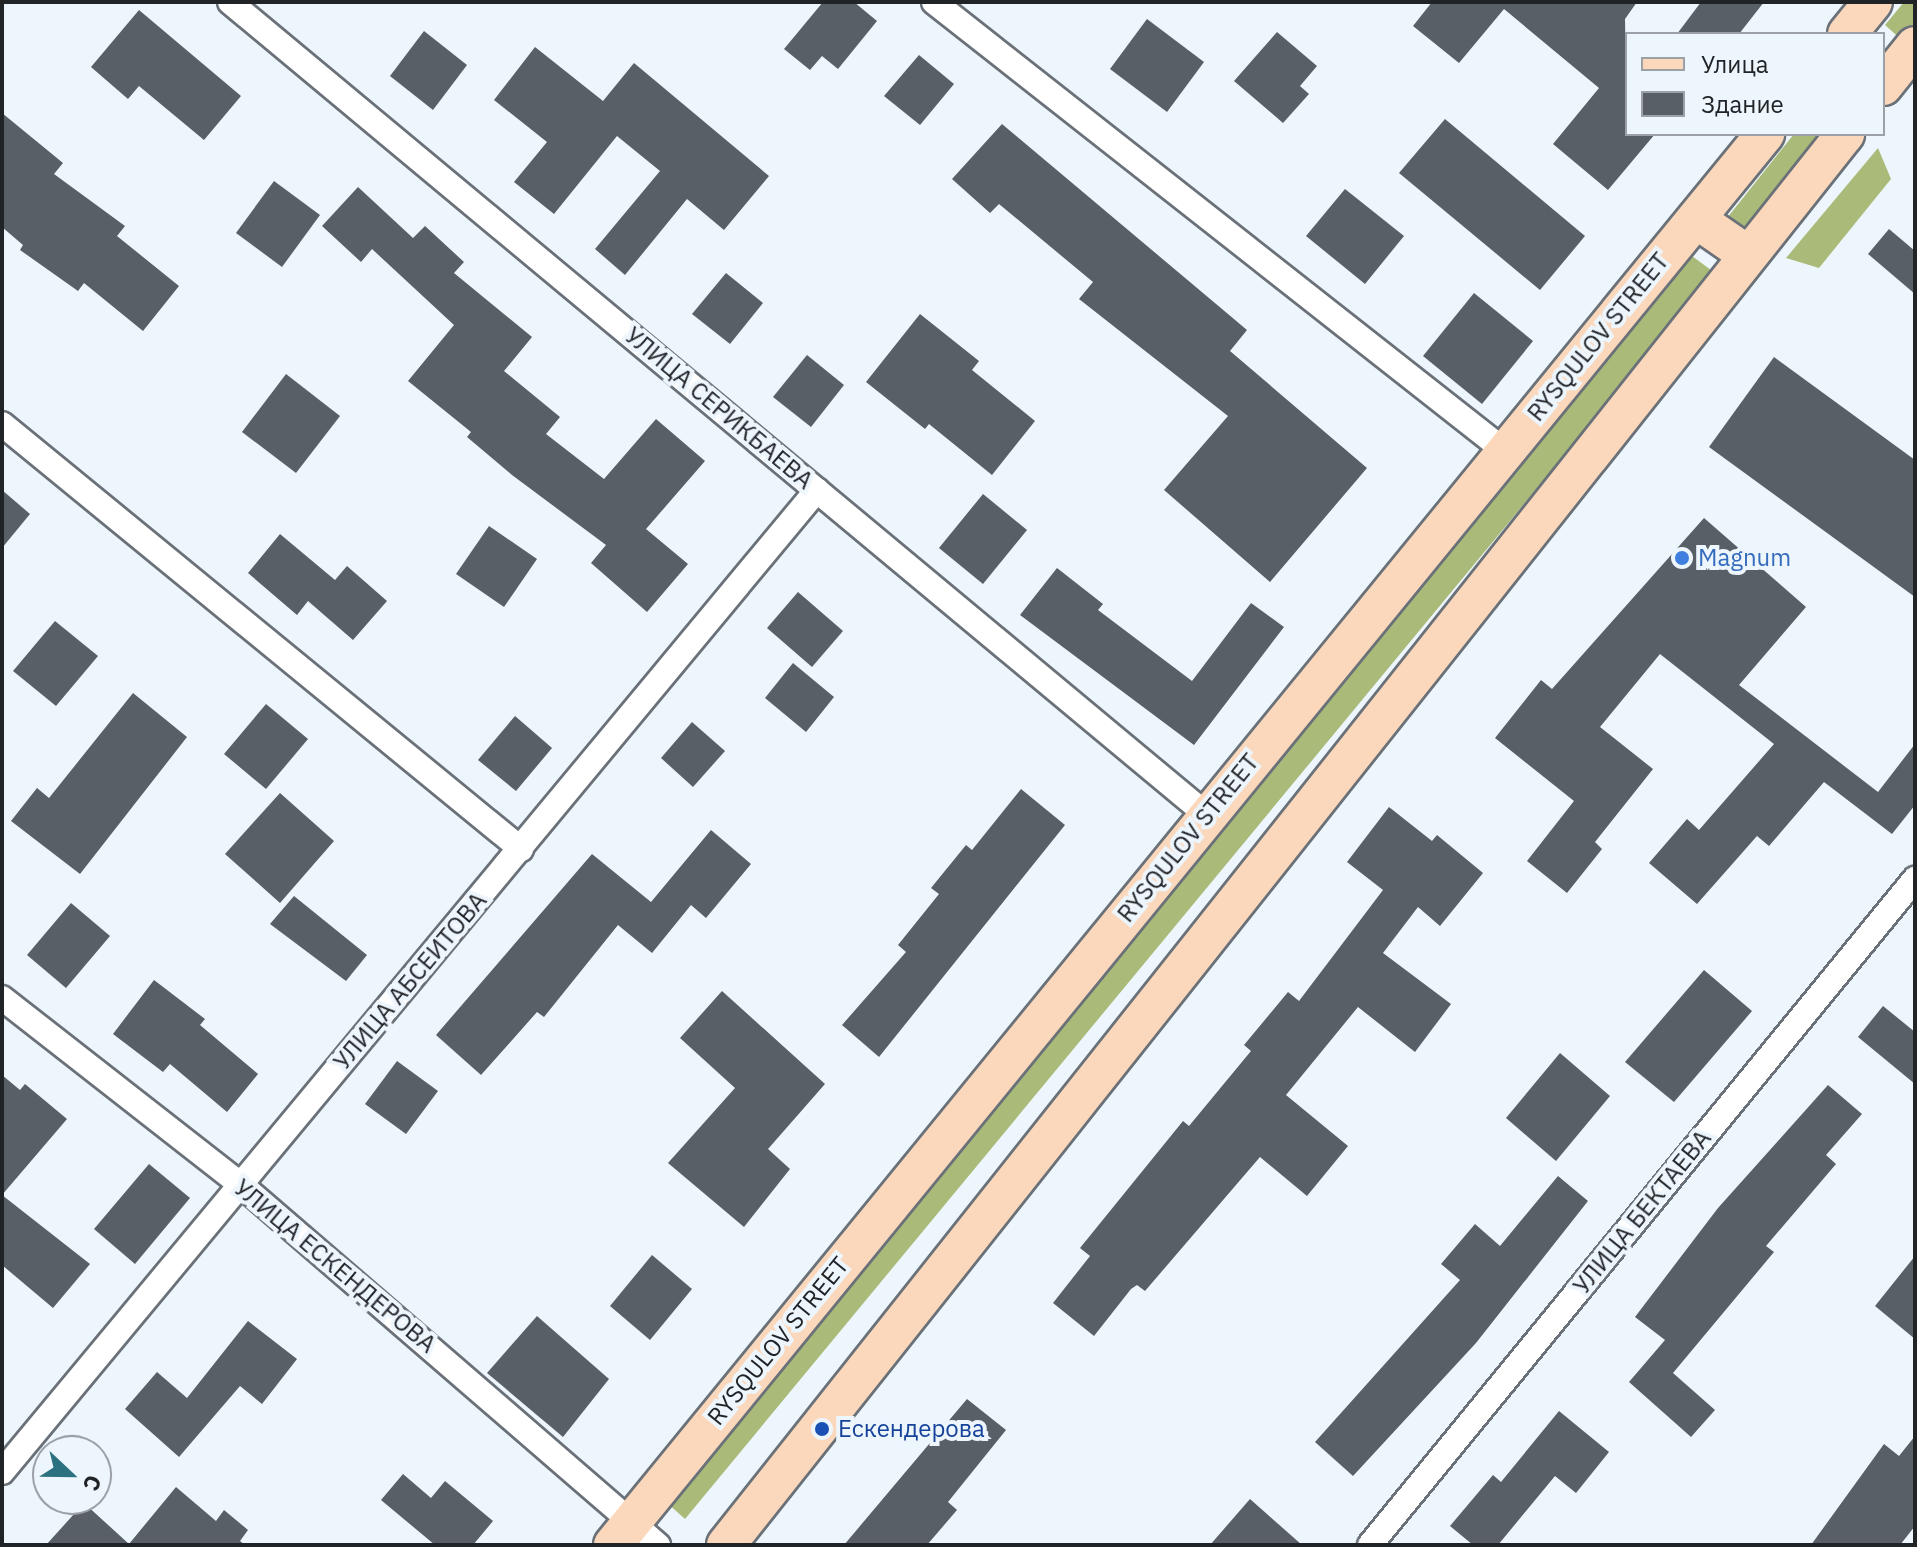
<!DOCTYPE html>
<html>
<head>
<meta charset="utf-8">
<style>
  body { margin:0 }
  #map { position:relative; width:1917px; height:1547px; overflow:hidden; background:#edf5fd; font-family:"IBM Plex Sans",sans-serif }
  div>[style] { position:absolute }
  .forest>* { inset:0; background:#aabb79 }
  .building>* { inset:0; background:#595f66 }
  .roads { filter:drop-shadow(2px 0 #6a7178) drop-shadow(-2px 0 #6a7178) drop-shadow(0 2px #6a7178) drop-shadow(0 -2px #6a7178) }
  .street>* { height:24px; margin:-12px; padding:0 12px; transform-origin:12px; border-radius:12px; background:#fff }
  .primary>* { height:38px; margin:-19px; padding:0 19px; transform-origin:19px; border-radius:19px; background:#fbd8bb }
  .dots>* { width:22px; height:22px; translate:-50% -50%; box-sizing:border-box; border:4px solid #edf5fd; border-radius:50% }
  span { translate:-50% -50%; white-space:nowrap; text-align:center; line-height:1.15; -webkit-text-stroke:8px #edf5fd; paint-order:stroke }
  .street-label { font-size:24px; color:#212427 }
  .shop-label { font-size:24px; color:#366cbe }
  .left { translate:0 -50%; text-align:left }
  .transit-label { font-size:24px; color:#164399 }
  .frame { position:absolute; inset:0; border:4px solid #212427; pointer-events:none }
  .legend { position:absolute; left:1625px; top:32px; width:260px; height:104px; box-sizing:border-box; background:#edf5fd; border:2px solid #9ba1a7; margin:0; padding:10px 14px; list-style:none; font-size:24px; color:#212427 }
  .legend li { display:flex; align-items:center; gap:16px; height:40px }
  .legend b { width:40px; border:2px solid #9ba1a7 }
  .north { position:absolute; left:32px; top:1435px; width:80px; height:80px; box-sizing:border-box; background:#edf5fd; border:2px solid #9ba1a7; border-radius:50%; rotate:112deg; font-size:22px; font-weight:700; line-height:32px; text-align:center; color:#212427 }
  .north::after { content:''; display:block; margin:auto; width:28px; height:36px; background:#2b717f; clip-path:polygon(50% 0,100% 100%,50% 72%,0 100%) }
</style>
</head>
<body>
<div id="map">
  <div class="forest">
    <i style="clip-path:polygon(1904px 2px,1915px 2px,1915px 29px,1904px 42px,1885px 25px)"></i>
    <i style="clip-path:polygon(1794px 134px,1825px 134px,1746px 233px,1727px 218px)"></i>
    <i style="clip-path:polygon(1878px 148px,1891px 179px,1819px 268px,1786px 258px)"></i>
    <i style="clip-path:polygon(1692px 256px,1715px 273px,685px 1519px,666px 1502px,1224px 830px)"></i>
  </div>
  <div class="building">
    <i style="clip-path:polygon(823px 2px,854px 2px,877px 21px,838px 69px,822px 56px,810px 70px,784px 49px)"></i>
    <i style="clip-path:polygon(1432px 2px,1637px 2px,1625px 19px,1627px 134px,1655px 134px,1608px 190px,1553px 144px,1599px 88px,1504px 9px,1459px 63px,1413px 26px)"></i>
    <i style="clip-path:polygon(1701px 2px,1764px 2px,1739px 34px,1677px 34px)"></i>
    <i style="clip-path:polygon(139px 10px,241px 96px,204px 140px,139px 86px,128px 99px,91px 67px)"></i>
    <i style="clip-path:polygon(1147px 19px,1204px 62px,1167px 112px,1110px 69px)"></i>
    <i style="clip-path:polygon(424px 31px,467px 65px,433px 110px,390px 76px)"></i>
    <i style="clip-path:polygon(1277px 32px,1317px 66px,1300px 86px,1309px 94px,1283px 123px,1234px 81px)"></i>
    <i style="clip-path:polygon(535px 47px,603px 101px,634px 63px,769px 176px,724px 230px,687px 199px,625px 275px,595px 249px,660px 171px,617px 136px,554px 214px,514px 182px,547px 142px,494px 100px)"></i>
    <i style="clip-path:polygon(919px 55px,954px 84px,920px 125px,884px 96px)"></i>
    <i style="clip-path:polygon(2px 113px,63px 163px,54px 174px,125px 226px,117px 236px,179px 286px,143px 331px,84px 283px,78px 291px,20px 250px,23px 245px,2px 227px)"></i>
    <i style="clip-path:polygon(1445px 119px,1585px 236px,1540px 290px,1399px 173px)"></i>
    <i style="clip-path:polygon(1002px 124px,1247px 330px,1230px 351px,1367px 468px,1270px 582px,1164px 490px,1228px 416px,1079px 299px,1093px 282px,999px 204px,990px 213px,952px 179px)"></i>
    <i style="clip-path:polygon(274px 181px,320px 215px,282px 267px,236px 233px)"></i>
    <i style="clip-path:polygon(358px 187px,413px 238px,425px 226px,464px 262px,454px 273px,532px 337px,504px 371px,560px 417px,546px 434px,604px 479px,656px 419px,705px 461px,646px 529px,688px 564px,647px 612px,591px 563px,606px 545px,512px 475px,467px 437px,471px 432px,408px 381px,454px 325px,372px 249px,361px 262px,322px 226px)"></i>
    <i style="clip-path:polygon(1345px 189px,1404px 236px,1365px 284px,1306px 236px)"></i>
    <i style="clip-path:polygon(1889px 229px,1915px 251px,1915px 294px,1868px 254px)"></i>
    <i style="clip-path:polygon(726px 273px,763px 303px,730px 344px,692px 314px)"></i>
    <i style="clip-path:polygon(1474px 293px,1533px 341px,1482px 404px,1423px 356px)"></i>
    <i style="clip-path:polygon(920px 314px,979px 361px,972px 370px,1035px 421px,992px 475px,929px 424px,925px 429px,866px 382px)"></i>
    <i style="clip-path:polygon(807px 355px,844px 385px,811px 427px,773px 397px)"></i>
    <i style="clip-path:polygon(1774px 357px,1915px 460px,1915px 597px,1709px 447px)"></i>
    <i style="clip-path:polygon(286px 374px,340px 416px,296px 473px,242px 432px)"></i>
    <i style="clip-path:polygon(2px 490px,30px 514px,2px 548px)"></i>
    <i style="clip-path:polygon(983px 494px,1027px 530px,983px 584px,939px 548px)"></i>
    <i style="clip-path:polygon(1704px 518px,1806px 607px,1739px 685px,1878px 792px,1915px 744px,1915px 805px,1892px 834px,1824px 782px,1769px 846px,1757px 836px,1697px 904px,1649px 863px,1687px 819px,1699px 830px,1774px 744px,1660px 654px,1600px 727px,1653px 769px,1595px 842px,1602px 849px,1567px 893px,1527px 861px,1574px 801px,1495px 738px,1541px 680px,1552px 689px)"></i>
    <i style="clip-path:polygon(489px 526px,537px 559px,504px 607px,456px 574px)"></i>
    <i style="clip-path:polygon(280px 534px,335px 580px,347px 566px,387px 601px,353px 640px,308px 601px,297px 615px,248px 573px)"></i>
    <i style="clip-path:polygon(1057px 568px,1103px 604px,1098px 610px,1192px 681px,1251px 603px,1284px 627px,1194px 745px,1020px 615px)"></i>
    <i style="clip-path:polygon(798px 592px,843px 631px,812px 667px,767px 628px)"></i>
    <i style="clip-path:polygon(55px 621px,98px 656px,56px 706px,13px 671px)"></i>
    <i style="clip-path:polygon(793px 663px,834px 697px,806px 732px,765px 698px)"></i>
    <i style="clip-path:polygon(133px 693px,187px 737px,80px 874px,11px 821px,37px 788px,49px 798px)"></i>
    <i style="clip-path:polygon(266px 704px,308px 739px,266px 789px,224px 754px)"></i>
    <i style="clip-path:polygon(515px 716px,552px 748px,516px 791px,478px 760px)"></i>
    <i style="clip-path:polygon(692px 722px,725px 751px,693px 787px,661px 758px)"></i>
    <i style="clip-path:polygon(1021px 789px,1065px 825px,879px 1057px,842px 1025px,906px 952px,898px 945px,939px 894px,931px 888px,966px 845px,972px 850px)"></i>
    <i style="clip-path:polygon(280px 793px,334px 841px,280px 903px,225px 854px)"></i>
    <i style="clip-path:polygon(1389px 807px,1432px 841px,1437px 835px,1483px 873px,1440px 926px,1418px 907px,1383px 953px,1451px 1004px,1415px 1052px,1358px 1007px,1286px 1095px,1348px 1146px,1307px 1196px,1260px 1157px,1145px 1291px,1137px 1285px,1131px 1289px,1094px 1336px,1053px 1303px,1090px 1256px,1080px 1248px,1183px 1121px,1189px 1126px,1251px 1051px,1244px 1045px,1288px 992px,1299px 1001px,1383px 890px,1347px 862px)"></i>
    <i style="clip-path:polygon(711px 830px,751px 864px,706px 918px,691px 905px,652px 953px,618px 925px,544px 1017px,537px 1012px,481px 1075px,436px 1035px,592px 854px,651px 902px)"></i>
    <i style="clip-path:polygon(294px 896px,367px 955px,346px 981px,270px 924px)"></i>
    <i style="clip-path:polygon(71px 903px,110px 936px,66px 988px,27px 955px)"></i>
    <i style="clip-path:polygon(1704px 970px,1752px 1011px,1674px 1102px,1625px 1062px)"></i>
    <i style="clip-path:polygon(154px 980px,205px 1019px,200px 1025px,258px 1074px,227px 1112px,170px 1064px,163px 1072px,113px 1034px)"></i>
    <i style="clip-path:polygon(722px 991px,825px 1084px,768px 1149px,790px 1169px,744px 1227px,668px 1163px,735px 1088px,680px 1038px)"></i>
    <i style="clip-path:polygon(1883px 1006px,1915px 1032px,1915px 1084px,1858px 1037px)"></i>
    <i style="clip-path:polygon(1560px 1053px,1610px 1096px,1556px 1161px,1506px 1118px)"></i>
    <i style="clip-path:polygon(397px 1061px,438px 1091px,406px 1134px,365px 1104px)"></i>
    <i style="clip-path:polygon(2px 1075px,20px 1090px,25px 1084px,67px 1119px,2px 1195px,90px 1264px,53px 1308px,2px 1265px)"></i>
    <i style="clip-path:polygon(1828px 1085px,1862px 1114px,1826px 1155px,1836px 1164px,1766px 1246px,1774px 1252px,1673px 1373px,1715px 1410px,1691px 1437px,1629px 1382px,1665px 1340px,1635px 1317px,1718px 1208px)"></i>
    <i style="clip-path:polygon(149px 1164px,190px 1198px,135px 1264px,94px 1229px)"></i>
    <i style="clip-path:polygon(1558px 1176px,1588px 1201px,1476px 1343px,1353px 1476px,1315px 1442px,1460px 1280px,1441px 1264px,1475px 1224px,1500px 1246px)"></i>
    <i style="clip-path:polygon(652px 1255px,692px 1289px,650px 1340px,610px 1306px)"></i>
    <i style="clip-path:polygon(1915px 1256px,1915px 1339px,1875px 1306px)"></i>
    <i style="clip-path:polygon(537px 1316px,609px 1379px,563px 1437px,487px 1373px)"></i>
    <i style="clip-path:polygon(248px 1321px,297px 1359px,262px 1404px,240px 1386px,179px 1457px,125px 1409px,157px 1372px,187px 1398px)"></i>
    <i style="clip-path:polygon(967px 1399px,1006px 1430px,948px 1502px,957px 1510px,927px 1545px,844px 1545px)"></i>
    <i style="clip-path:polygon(1559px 1411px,1609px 1452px,1576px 1493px,1555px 1476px,1498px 1545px,1473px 1545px,1450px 1526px,1493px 1475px,1501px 1482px)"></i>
    <i style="clip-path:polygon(1915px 1436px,1915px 1526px,1900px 1545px,1811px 1545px,1884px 1444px,1899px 1456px)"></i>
    <i style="clip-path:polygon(403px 1474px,431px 1498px,445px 1481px,493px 1521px,473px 1545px,435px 1545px,381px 1500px)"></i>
    <i style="clip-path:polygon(176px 1487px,216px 1521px,224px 1510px,248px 1530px,240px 1541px,245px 1545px,46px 1545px,84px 1503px,129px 1544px)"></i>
    <i style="clip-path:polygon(1250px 1499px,1302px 1545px,1210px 1545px)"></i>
  </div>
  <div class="roads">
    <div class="street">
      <i style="left:230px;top:2px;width:1271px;rotate:39.77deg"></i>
      <i style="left:934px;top:2px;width:726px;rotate:38.18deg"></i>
      <i style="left:2px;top:424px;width:671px;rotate:39.31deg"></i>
      <i style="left:2px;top:998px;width:301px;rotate:38deg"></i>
      <i style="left:239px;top:1183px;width:554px;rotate:40.83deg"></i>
      <i style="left:2px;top:1472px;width:1276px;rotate:-50.31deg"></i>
      <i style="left:1370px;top:1545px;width:861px;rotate:-50.71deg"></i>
    </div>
    <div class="primary">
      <i style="left:1847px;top:34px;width:41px;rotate:-50.9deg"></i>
      <i style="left:1883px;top:86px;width:51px;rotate:-51.3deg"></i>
      <i style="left:1696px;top:219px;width:63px;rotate:34.7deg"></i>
      <i style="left:613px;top:1545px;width:1822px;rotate:-50.77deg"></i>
      <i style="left:726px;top:1545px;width:1801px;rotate:-51.58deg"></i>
    </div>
  </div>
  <div class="dots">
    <i style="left:1682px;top:558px;background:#3f7fe0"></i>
    <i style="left:822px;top:1429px;background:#1a4fb4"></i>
  </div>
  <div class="street-label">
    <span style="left:1598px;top:337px;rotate:-51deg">RYSQULOV STREET</span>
    <span style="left:719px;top:408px;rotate:40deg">УЛИЦА СЕРИКБАЕВА</span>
    <span style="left:1188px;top:838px;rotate:-51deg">RYSQULOV STREET</span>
    <span style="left:410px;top:981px;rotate:-50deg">УЛИЦА АБСЕИТОВА</span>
    <span style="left:1642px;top:1212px;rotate:-51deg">УЛИЦА БЕКТАЕВА</span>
    <span style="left:335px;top:1266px;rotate:40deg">УЛИЦА ЕСКЕНДЕРОВА</span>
    <span style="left:778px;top:1341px;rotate:-51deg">RYSQULOV STREET</span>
  </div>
  <div class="shop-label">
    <span class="left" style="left:1698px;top:558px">Magnum</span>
  </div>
  <div class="transit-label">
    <span class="left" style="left:838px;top:1429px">Ескендерова</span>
  </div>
  <div class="frame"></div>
  <ul class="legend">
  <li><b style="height:10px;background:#fbd8bb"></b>Улица</li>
  <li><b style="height:22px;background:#595f66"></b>Здание</li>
  </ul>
  <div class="north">С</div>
</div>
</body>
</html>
